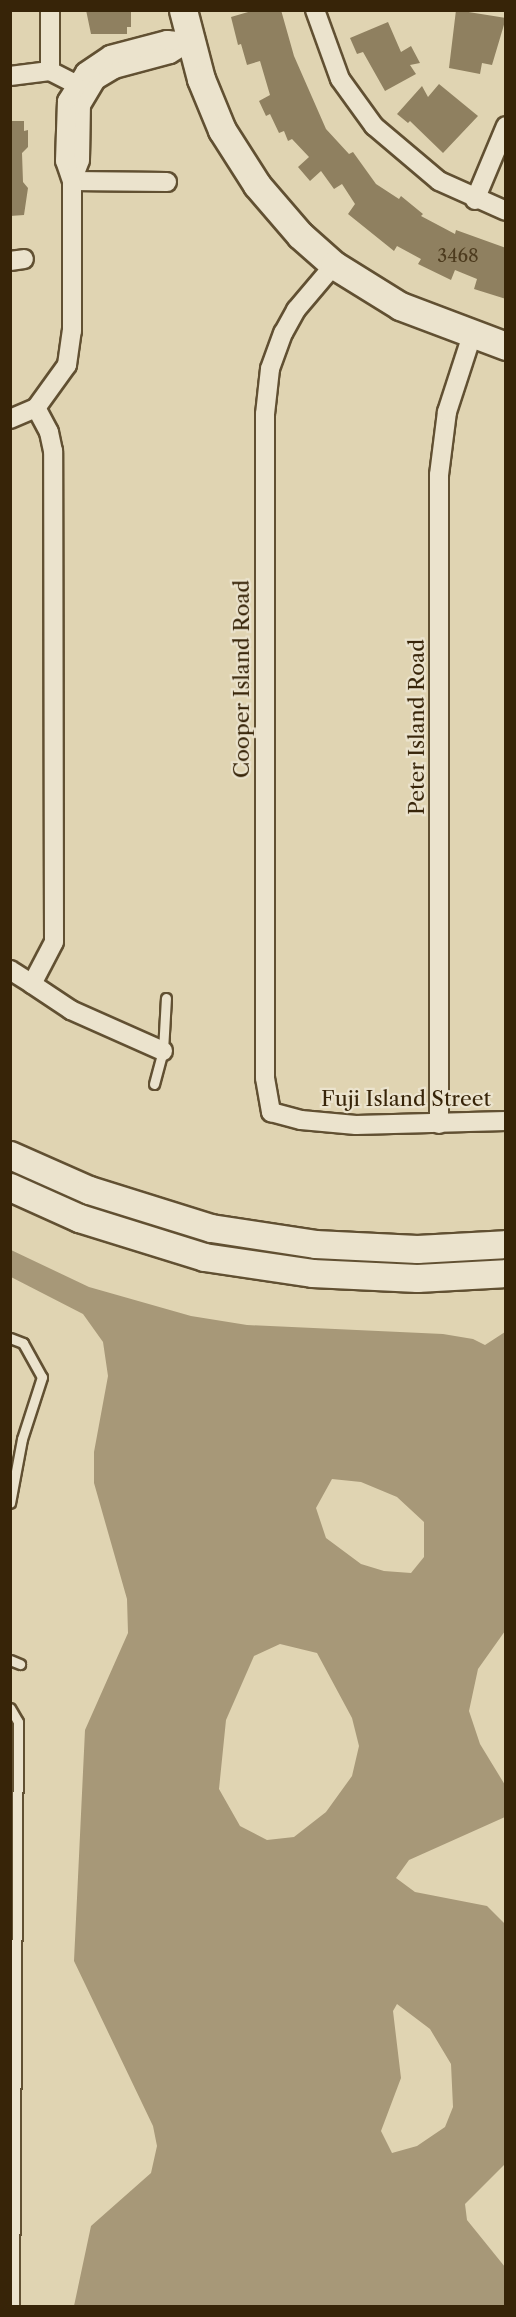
<!DOCTYPE html>
<html>
<head>
<meta charset="utf-8">
<style>
  body { margin:0 }
  #map { position:relative; width:516px; height:2317px; overflow:hidden; background:#e0d4b2; font-family:"Libre Caslon Text",serif }
  div>[style] { position:absolute }
  .water>* { inset:0; background:#a79878 }
  .building>* { inset:0; background:#8f8060 }
  .roads { filter:drop-shadow(2px 0 #615032) drop-shadow(-2px 0 #615032) drop-shadow(0 2px #615032) drop-shadow(0 -2px #615032) }
  .lane>* { height:9px; margin:-4.5px; padding:0 4.5px; transform-origin:4.5px; border-radius:4.5px; background:#ebe3cd }
  .street>* { height:18px; margin:-9px; padding:0 9px; transform-origin:9px; border-radius:9px; background:#ebe3cd }
  .secondary>* { height:27px; margin:-13.5px; padding:0 13.5px; transform-origin:13.5px; border-radius:13.5px; background:#ebe3cd }
  span { translate:-50% -50%; white-space:nowrap; text-align:center; line-height:1.15; -webkit-text-stroke:4.5px #ebe3cd; paint-order:stroke }
  .number-label { font-size:18px; color:#4d3b1e }
  .number-label span { -webkit-text-stroke-width:0 }
  .street-label { font-size:21px; color:#372408 }
  .frame { position:absolute; inset:0; border:12px solid #372408; pointer-events:none }
</style>
</head>
<body>
<div id="map">
  <div class="water">
    <i style="clip-path:polygon(evenodd,11px 1250px,89px 1287px,191px 1316px,247px 1325px,443px 1334px,473px 1339px,485px 1345px,505px 1332px,505px 1631px,478px 1669px,469px 1711px,480px 1744px,505px 1785px,505px 1817px,409px 1860px,396px 1878px,415px 1892px,487px 1906px,505px 1924px,505px 2164px,465px 2204px,467px 2220px,505px 2267px,505px 2306px,74px 2306px,91px 2226px,151px 2173px,157px 2146px,153px 2126px,74px 1961px,85px 1730px,128px 1633px,127px 1599px,94px 1483px,94px 1452px,108px 1376px,103px 1342px,83px 1314px,11px 1277px,11px 1250px,332px 1479px,361px 1482px,397px 1497px,424px 1522px,424px 1557px,411px 1573px,384px 1571px,361px 1564px,326px 1538px,316px 1508px,332px 1479px,11px 1250px,280px 1644px,317px 1653px,352px 1718px,359px 1746px,352px 1776px,326px 1812px,294px 1837px,267px 1840px,240px 1826px,219px 1789px,226px 1720px,254px 1656px,280px 1644px,11px 1250px,397px 2004px,430px 2029px,451px 2064px,453px 2107px,445px 2127px,417px 2146px,392px 2153px,381px 2131px,401px 2078px,393px 2011px,397px 2004px)"></i>
  </div>
  <div class="building">
    <i style="clip-path:polygon(86px 10px,131px 10px,131px 27px,127px 27px,127px 34px,91px 34px)"></i>
    <i style="clip-path:polygon(255px 10px,281px 10px,294px 56px,326px 129px,349px 154px,353px 152px,376px 184px,399px 199px,401px 196px,423px 214px,421px 216px,455px 234px,456px 230px,506px 248px,506px 299px,474px 289px,477px 279px,455px 270px,451px 280px,418px 264px,421px 259px,397px 246px,394px 251px,348px 214px,355px 204px,342px 184px,334px 189px,321px 171px,310px 181px,298px 167px,309px 157px,292px 139px,288px 141px,284px 131px,279px 133px,270px 114px,266px 116px,259px 101px,270px 95px,260px 61px,247px 65px,241px 44px,238px 45px,231px 17px)"></i>
    <i style="clip-path:polygon(456px 10px,506px 18px,492px 65px,482px 63px,480px 74px,449px 68px)"></i>
    <i style="clip-path:polygon(388px 22px,401px 52px,411px 46px,420px 63px,410px 65px,416px 74px,385px 91px,363px 52px,357px 54px,350px 38px)"></i>
    <i style="clip-path:polygon(439px 84px,478px 116px,443px 153px,410px 121px,408px 123px,397px 114px,422px 86px,428px 97px)"></i>
    <i style="clip-path:polygon(10px 121px,24px 121px,24px 131px,28px 130px,28px 147px,22px 153px,23px 182px,28px 188px,24px 215px,10px 216px)"></i>
  </div>
  <div class="roads">
    <div class="lane">
      <i style="left:154px;top:1084px;width:34px;rotate:-75deg"></i>
      <i style="left:163px;top:1051px;width:53px;rotate:-86.8deg"></i>
      <i style="left:10px;top:1338px;width:14px;rotate:21deg"></i>
      <i style="left:23px;top:1343px;width:39px;rotate:61deg"></i>
      <i style="left:42px;top:1377px;width:65px;rotate:107.9deg"></i>
      <i style="left:22px;top:1439px;width:65px;rotate:100.6deg"></i>
      <i style="left:10px;top:1660px;width:11px;rotate:22deg"></i>
      <i style="left:10px;top:1708px;width:16px;rotate:60deg"></i>
      <i style="left:18px;top:1722px;width:584px;rotate:90.39deg"></i>
    </div>
    <div class="street">
      <i style="left:50px;top:10px;width:61px;rotate:90deg"></i>
      <i style="left:315px;top:10px;width:73px;rotate:70.1deg"></i>
      <i style="left:340px;top:79px;width:58px;rotate:54.1deg"></i>
      <i style="left:374px;top:126px;width:85px;rotate:40.2deg"></i>
      <i style="left:439px;top:181px;width:73px;rotate:24.1deg"></i>
      <i style="left:10px;top:76px;width:40px;rotate:-7.1deg"></i>
      <i style="left:50px;top:71px;width:39px;rotate:27deg"></i>
      <i style="left:72px;top:181px;width:22px;rotate:-69deg"></i>
      <i style="left:80px;top:160px;width:55px;rotate:-89deg"></i>
      <i style="left:81px;top:105px;width:29px;rotate:-59deg"></i>
      <i style="left:96px;top:80px;width:21px;rotate:-31deg"></i>
      <i style="left:114px;top:69px;width:58px;rotate:-15deg"></i>
      <i style="left:170px;top:54px;width:22px;rotate:-32deg"></i>
      <i style="left:72px;top:181px;width:95px;rotate:0.6deg"></i>
      <i style="left:475px;top:200px;width:80px;rotate:-67.3deg"></i>
      <i style="left:10px;top:261px;width:14px;rotate:-8deg"></i>
      <i style="left:334px;top:265px;width:59px;rotate:130.2deg"></i>
      <i style="left:296px;top:310px;width:26px;rotate:119deg"></i>
      <i style="left:283px;top:333px;width:38px;rotate:110deg"></i>
      <i style="left:270px;top:369px;width:45px;rotate:96.3deg"></i>
      <i style="left:265px;top:414px;width:664px;rotate:90deg"></i>
      <i style="left:265px;top:1078px;width:35px;rotate:80deg"></i>
      <i style="left:271px;top:1112px;width:31px;rotate:15deg"></i>
      <i style="left:301px;top:1120px;width:55px;rotate:5.2deg"></i>
      <i style="left:356px;top:1125px;width:150px;rotate:-1.5deg"></i>
      <i style="left:10px;top:419px;width:28px;rotate:-23deg"></i>
      <i style="left:10px;top:970px;width:26px;rotate:32deg"></i>
      <i style="left:163px;top:1051px;width:101px;rotate:-156deg"></i>
      <i style="left:71px;top:1010px;width:47px;rotate:-146.3deg"></i>
      <i style="left:32px;top:984px;width:47px;rotate:-62.4deg"></i>
      <i style="left:54px;top:942px;width:491px;rotate:-90.1deg"></i>
      <i style="left:53px;top:451px;width:19px;rotate:-102deg"></i>
      <i style="left:49px;top:432px;width:27px;rotate:-118deg"></i>
      <i style="left:36px;top:408px;width:53px;rotate:-54.2deg"></i>
      <i style="left:67px;top:365px;width:34px;rotate:-82deg"></i>
      <i style="left:72px;top:331px;width:150px;rotate:-90deg"></i>
      <i style="left:72px;top:181px;width:21px;rotate:-109deg"></i>
      <i style="left:65px;top:161px;width:60px;rotate:-88.1deg"></i>
      <i style="left:67px;top:101px;width:34px;rotate:-58deg"></i>
      <i style="left:85px;top:72px;width:30px;rotate:-34deg"></i>
      <i style="left:110px;top:55px;width:59px;rotate:-14.7deg"></i>
      <i style="left:167px;top:40px;width:22px;rotate:5deg"></i>
      <i style="left:439px;top:1124px;width:649px;rotate:-90deg"></i>
      <i style="left:439px;top:475px;width:64px;rotate:-82.8deg"></i>
      <i style="left:447px;top:412px;width:81px;rotate:-72deg"></i>
    </div>
    <div class="secondary">
      <i style="left:183px;top:10px;width:71px;rotate:75.4deg"></i>
      <i style="left:201px;top:79px;width:55px;rotate:67.6deg"></i>
      <i style="left:222px;top:130px;width:65px;rotate:57.5deg"></i>
      <i style="left:257px;top:185px;width:66px;rotate:49.3deg"></i>
      <i style="left:300px;top:235px;width:45px;rotate:41.4deg"></i>
      <i style="left:334px;top:265px;width:78px;rotate:31.8deg"></i>
      <i style="left:400px;top:306px;width:113px;rotate:20.7deg"></i>
      <i style="left:10px;top:1155px;width:86px;rotate:23.9deg"></i>
      <i style="left:89px;top:1190px;width:128px;rotate:17.3deg"></i>
      <i style="left:211px;top:1228px;width:105px;rotate:8.7deg"></i>
      <i style="left:315px;top:1244px;width:102px;rotate:2.8deg"></i>
      <i style="left:417px;top:1249px;width:89px;rotate:-3.2deg"></i>
      <i style="left:10px;top:1187px;width:76px;rotate:24.2deg"></i>
      <i style="left:79px;top:1218px;width:131px;rotate:17.3deg"></i>
      <i style="left:204px;top:1257px;width:109px;rotate:8.4deg"></i>
      <i style="left:312px;top:1273px;width:105px;rotate:2.7deg"></i>
      <i style="left:417px;top:1278px;width:89px;rotate:-3.2deg"></i>
    </div>
  </div>
  <div class="number-label">
    <span style="left:458px;top:256px">3468</span>
  </div>
  <div class="street-label">
    <span style="left:242px;top:679px;rotate:-90deg">Cooper Island Road</span>
    <span style="left:417px;top:727px;rotate:-90deg">Peter Island Road</span>
    <span style="left:406px;top:1099px">Fuji Island Street</span>
  </div>
  <div class="frame"></div>
</div>
</body>
</html>
